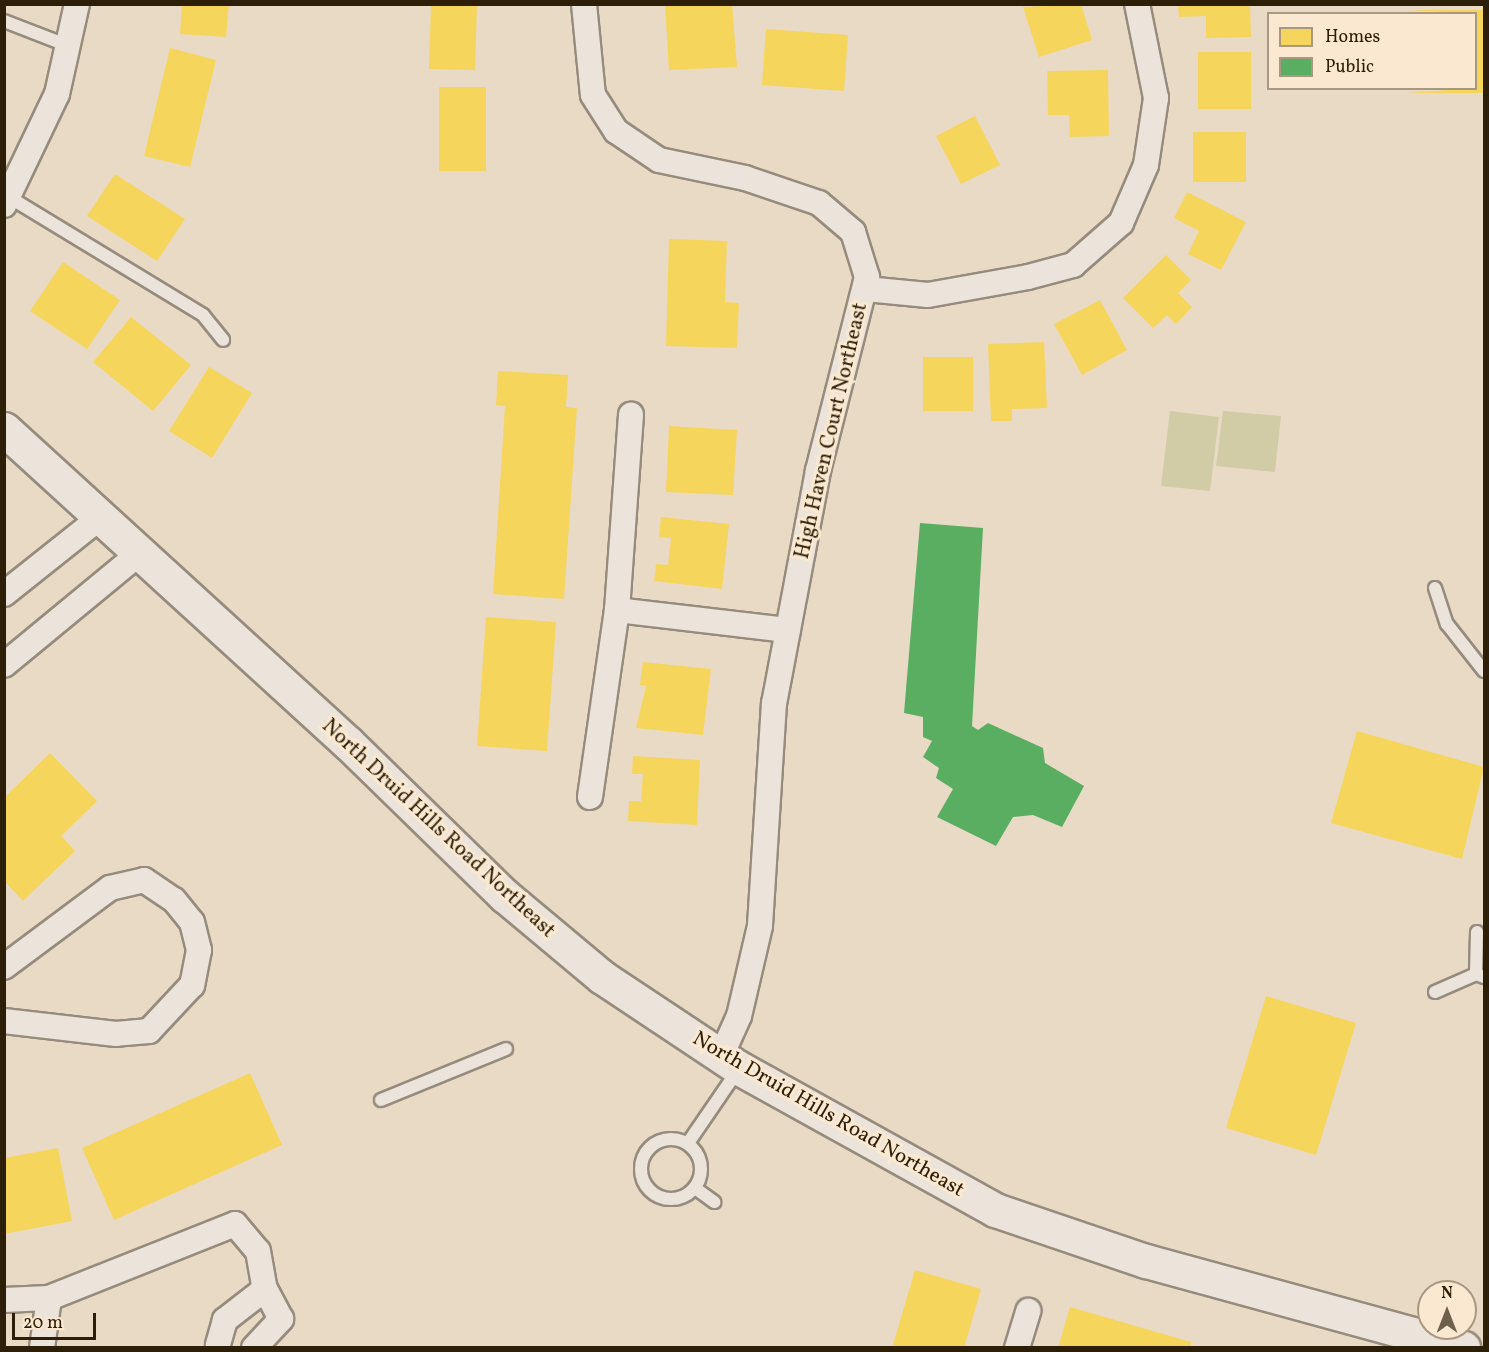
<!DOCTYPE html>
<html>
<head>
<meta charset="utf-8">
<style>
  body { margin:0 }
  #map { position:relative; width:1489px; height:1352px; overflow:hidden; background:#e9dac5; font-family:Vollkorn,serif }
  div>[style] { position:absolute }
  .green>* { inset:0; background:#d2cca6 }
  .homes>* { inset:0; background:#f6d55c }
  .public>* { inset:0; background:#5aae61 }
  .roads { filter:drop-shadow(2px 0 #968b7d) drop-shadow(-2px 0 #968b7d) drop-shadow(0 2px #968b7d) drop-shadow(0 -2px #968b7d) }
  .lane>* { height:12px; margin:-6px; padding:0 6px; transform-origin:6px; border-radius:6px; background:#ece4da }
  .lane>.ring { margin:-6px; padding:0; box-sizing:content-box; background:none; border:12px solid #ece4da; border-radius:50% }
  .street>* { height:24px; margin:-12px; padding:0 12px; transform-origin:12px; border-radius:12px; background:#ece4da }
  .secondary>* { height:33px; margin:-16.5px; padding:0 16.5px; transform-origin:16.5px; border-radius:16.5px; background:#ece4da }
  span { translate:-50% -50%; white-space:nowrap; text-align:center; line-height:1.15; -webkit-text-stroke:6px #fae9d0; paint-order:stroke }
  .street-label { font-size:21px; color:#2d1e08 }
  .frame { position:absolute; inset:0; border:6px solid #2d1e08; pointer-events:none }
  .legend { position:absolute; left:1267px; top:12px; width:210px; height:78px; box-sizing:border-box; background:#fae9d0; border:2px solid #a89880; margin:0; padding:8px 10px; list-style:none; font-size:18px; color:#2d1e08 }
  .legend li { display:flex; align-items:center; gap:12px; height:30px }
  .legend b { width:30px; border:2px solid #a89880 }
  .north { position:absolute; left:1417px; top:1280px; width:60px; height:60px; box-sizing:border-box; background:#fae9d0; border:2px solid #a89880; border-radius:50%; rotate:0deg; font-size:16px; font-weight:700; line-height:24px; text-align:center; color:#2d1e08 }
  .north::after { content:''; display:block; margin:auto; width:21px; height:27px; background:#6f604a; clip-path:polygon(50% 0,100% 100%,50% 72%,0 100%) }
  .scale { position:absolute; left:12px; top:1313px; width:84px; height:27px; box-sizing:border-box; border:3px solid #2d1e08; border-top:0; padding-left:8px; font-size:18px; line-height:21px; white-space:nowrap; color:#2d1e08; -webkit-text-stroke:4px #fae9d0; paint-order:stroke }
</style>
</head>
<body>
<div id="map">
  <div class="green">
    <i style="clip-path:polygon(1170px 411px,1219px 417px,1210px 491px,1161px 486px)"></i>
    <i style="clip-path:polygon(1223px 411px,1281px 416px,1275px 472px,1216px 466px)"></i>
  </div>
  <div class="homes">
    <i style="clip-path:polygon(182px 4px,229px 4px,226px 37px,180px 34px)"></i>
    <i style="clip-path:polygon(431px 4px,477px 4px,475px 70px,429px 69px)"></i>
    <i style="clip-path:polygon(732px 4px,737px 67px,669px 70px,665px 5px)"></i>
    <i style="clip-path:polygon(1081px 4px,1092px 40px,1039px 57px,1023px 7px)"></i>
    <i style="clip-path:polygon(1178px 4px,1250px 4px,1251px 37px,1206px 38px,1206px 16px,1179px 17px)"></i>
    <i style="clip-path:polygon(1408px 10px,1484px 10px,1484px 93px,1408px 93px,1476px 88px,1476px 14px)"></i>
    <i style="clip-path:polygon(766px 29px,848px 35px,844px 91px,762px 85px)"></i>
    <i style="clip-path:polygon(170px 48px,216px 60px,190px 167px,144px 156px)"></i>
    <i style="clip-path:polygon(1198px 52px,1251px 52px,1251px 109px,1198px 109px)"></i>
    <i style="clip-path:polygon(1108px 70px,1109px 136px,1070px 137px,1069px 115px,1048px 115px,1047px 71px)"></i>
    <i style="clip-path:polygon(439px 87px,486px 87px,486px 171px,439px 171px)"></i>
    <i style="clip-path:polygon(975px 116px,1000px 165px,961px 184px,936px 136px)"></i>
    <i style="clip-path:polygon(1193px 132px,1246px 132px,1246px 182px,1193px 182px)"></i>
    <i style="clip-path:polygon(115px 174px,185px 219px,157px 261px,87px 216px)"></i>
    <i style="clip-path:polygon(1187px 192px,1246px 222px,1221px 270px,1188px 254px,1199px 231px,1174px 218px)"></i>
    <i style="clip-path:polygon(669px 239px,727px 241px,725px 302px,739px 303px,737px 348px,666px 346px)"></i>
    <i style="clip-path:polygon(1166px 255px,1191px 280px,1178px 293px,1192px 307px,1176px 324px,1167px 315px,1153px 328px,1123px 298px)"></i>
    <i style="clip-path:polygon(63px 262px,120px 300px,87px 349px,30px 311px)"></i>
    <i style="clip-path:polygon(1100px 300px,1127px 350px,1082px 375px,1054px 324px)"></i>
    <i style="clip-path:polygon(131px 317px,191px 365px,153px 411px,93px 362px)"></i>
    <i style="clip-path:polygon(1044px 342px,1047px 408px,1012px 409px,1012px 421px,991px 421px,988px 344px)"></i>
    <i style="clip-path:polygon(923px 357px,973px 357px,973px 411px,923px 411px)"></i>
    <i style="clip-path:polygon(209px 367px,252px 393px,212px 458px,169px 431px)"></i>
    <i style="clip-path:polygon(498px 371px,568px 375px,566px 407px,577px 408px,564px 599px,493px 594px,505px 406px,496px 405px)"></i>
    <i style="clip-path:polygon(669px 426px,737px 430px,733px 495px,666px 492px)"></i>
    <i style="clip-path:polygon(661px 517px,729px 524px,722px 589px,654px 581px,656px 564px,668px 565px,671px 538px,659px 537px)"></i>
    <i style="clip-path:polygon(486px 617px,556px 622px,547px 751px,477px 746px)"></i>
    <i style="clip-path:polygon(643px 662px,711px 669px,703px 735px,636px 728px,646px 686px,640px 685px)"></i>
    <i style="clip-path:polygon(1357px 731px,1484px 767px,1462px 859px,1331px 823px)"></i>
    <i style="clip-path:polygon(50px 753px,97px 801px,61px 836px,75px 851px,23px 901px,5px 882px,5px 797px)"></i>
    <i style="clip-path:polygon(633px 756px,700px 760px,697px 825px,628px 821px,629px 801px,641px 801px,643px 774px,632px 774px)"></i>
    <i style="clip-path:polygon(1266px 996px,1356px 1023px,1316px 1155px,1226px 1128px)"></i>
    <i style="clip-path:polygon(250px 1073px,282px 1145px,114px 1220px,82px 1148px)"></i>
    <i style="clip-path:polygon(58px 1148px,72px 1221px,4px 1234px,4px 1158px)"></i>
    <i style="clip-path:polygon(915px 1270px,981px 1289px,964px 1348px,892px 1348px)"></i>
    <i style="clip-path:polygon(1070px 1307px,1191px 1342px,1190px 1348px,1058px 1348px)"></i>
  </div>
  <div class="public">
    <i style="clip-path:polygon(920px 523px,983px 528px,972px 726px,978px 730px,988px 723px,1043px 748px,1045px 763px,1084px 786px,1062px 827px,1033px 815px,1013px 817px,996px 846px,937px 817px,953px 789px,936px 778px,939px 768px,923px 757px,932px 741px,923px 737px,923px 717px,904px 713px)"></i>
  </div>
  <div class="roads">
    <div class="lane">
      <i style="left:4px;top:21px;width:72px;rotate:21.2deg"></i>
      <i style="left:9px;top:197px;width:227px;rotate:31.3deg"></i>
      <i style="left:203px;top:315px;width:32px;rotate:51deg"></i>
      <i style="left:1435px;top:588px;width:38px;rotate:72deg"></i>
      <i style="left:1447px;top:624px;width:60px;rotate:51.8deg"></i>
      <i style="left:1477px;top:932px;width:42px;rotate:91.4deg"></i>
      <i style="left:1476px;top:974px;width:9px;rotate:21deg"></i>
      <i style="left:1435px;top:992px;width:45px;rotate:-23.7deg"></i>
      <i style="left:381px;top:1100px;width:135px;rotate:-22.2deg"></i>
      <i class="ring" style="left:641px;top:1139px;width:48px;height:48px"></i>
      <i style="left:688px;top:1143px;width:88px;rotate:-55.6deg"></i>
      <i style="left:695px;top:1188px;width:24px;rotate:36deg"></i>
    </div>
    <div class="street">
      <i style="left:584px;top:4px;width:91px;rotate:84.4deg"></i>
      <i style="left:593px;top:95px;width:43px;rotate:57.4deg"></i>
      <i style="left:616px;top:131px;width:52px;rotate:34deg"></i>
      <i style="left:659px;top:160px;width:88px;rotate:11.8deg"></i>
      <i style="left:745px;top:178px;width:78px;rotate:18.7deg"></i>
      <i style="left:819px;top:203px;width:45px;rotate:40.5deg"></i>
      <i style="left:853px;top:232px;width:47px;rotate:72.7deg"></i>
      <i style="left:867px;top:277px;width:200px;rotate:104.2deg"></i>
      <i style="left:818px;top:471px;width:236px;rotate:100.7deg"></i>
      <i style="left:774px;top:703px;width:223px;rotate:93.6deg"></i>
      <i style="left:760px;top:926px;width:92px;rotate:103.1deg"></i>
      <i style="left:739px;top:1016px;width:44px;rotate:114.2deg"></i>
      <i style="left:4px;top:205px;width:123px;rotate:-64.5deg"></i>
      <i style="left:57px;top:94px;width:92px;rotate:-77.5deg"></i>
      <i style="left:866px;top:289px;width:62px;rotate:5.5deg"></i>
      <i style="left:928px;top:295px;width:102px;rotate:-10.2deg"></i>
      <i style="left:1028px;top:277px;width:47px;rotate:-14.9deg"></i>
      <i style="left:1073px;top:265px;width:64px;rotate:-41.2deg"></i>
      <i style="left:1121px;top:223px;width:63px;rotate:-66.7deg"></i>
      <i style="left:1146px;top:165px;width:68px;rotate:-81.5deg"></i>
      <i style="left:1156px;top:98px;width:96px;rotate:-101.4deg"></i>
      <i style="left:4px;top:594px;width:125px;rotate:-38.5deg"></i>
      <i style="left:617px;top:610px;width:172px;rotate:6.7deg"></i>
      <i style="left:4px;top:665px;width:176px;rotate:-39.5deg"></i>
      <i style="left:590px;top:797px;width:189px;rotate:-81.8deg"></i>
      <i style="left:617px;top:610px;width:196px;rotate:-85.9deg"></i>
      <i style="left:4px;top:967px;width:132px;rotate:-36.7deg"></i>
      <i style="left:110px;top:888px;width:35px;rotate:-13deg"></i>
      <i style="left:144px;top:880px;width:36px;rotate:34deg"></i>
      <i style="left:174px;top:900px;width:28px;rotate:51deg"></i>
      <i style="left:192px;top:922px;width:29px;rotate:76deg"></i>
      <i style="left:199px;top:950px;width:36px;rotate:101deg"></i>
      <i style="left:192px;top:985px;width:63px;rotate:133.1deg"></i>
      <i style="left:149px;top:1031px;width:33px;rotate:175deg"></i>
      <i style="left:116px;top:1034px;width:113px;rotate:-173.4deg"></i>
      <i style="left:4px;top:1300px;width:45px;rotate:-2.5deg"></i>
      <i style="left:42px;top:1348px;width:50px;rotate:-82deg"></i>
      <i style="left:49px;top:1298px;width:200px;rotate:-21.7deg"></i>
      <i style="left:235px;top:1224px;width:35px;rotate:50deg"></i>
      <i style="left:258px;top:1251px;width:39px;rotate:80deg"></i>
      <i style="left:265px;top:1289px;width:51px;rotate:142.2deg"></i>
      <i style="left:225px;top:1320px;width:26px;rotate:106deg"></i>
      <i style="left:254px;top:1348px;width:40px;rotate:-47deg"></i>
      <i style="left:281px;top:1319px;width:34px;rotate:-118deg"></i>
      <i style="left:1017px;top:1348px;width:39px;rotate:-73deg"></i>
    </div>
    <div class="secondary">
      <i style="left:4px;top:429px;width:466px;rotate:42.4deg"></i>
      <i style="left:348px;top:743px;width:219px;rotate:44.3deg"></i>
      <i style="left:505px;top:896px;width:126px;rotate:39.9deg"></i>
      <i style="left:602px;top:977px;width:164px;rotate:33.6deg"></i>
      <i style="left:739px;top:1068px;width:293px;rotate:29deg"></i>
      <i style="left:995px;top:1210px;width:159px;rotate:18.7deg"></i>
      <i style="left:1146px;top:1261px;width:329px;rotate:15.3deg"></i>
    </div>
  </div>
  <div class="street-label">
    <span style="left:832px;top:431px;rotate:-77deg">High Haven Court Northeast</span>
    <span style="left:438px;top:829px;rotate:43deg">North Druid Hills Road Northeast</span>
    <span style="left:828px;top:1115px;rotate:30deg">North Druid Hills Road Northeast</span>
  </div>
  <div class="frame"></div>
  <ul class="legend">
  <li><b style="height:16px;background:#f6d55c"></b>Homes</li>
  <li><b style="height:16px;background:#5aae61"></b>Public</li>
  </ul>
  <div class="north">N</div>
  <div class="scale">20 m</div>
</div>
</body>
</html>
